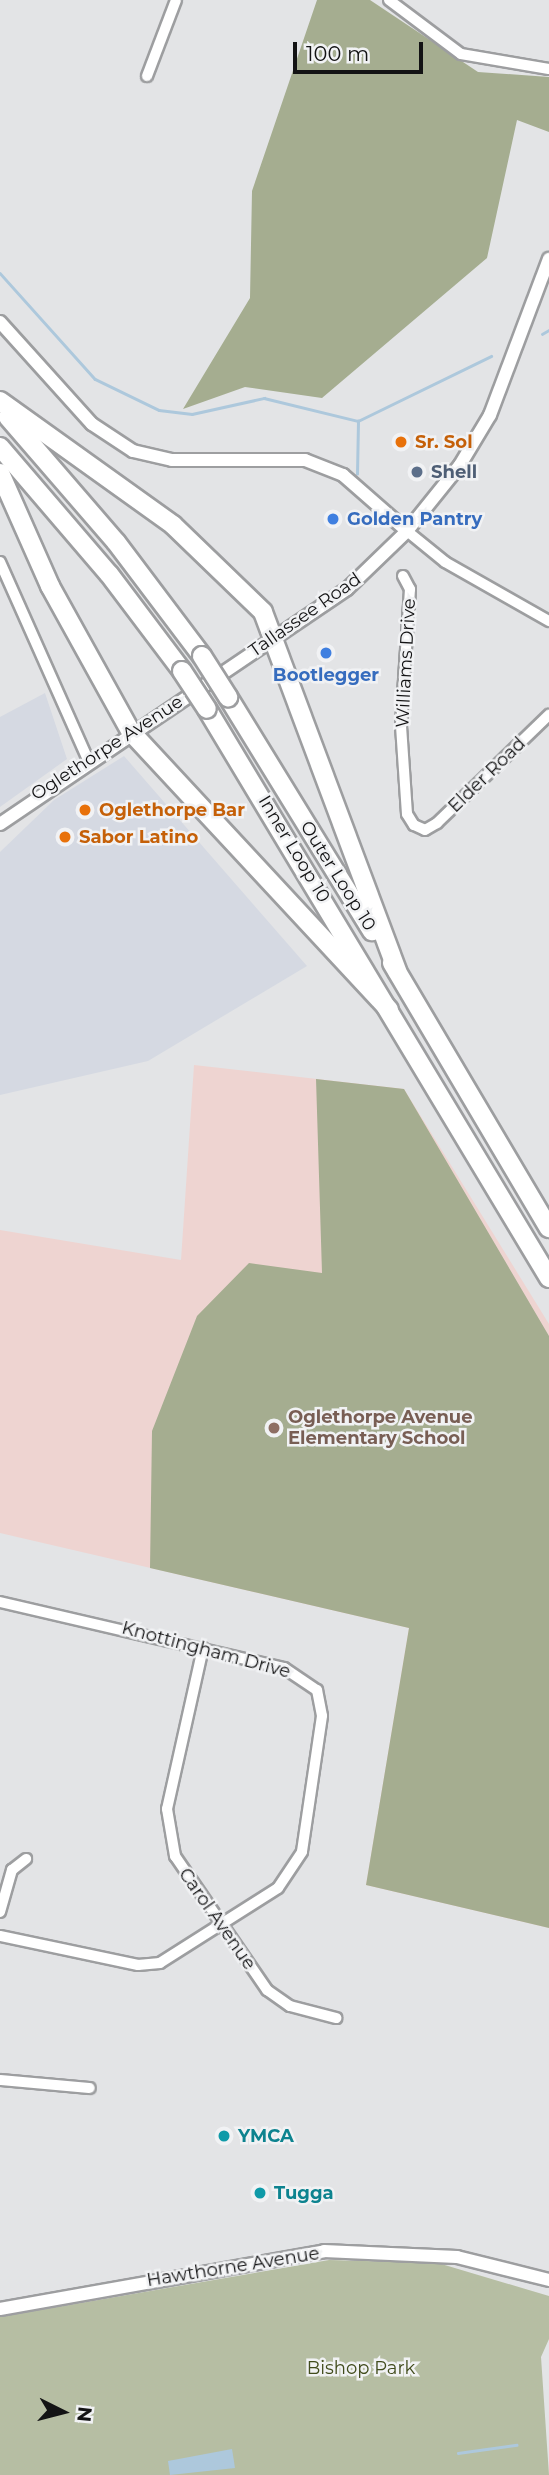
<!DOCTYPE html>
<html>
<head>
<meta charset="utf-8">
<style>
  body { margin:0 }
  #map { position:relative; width:549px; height:2475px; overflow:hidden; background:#e3e4e6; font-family:Montserrat,sans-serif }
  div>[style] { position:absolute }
  .built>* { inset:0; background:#d5d9e2 }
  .education>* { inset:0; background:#eed4d1 }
  .green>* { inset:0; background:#b6bea3 }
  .forest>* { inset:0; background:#a5ad90 }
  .water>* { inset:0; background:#adc8dc }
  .stream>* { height:2.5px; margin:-1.25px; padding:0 1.25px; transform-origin:1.25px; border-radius:1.25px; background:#adc8dc }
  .roads { filter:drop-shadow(2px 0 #9d9ea0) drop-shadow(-2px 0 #9d9ea0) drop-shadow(0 2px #9d9ea0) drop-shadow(0 -2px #9d9ea0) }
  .street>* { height:10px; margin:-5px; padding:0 5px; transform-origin:5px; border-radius:5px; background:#fff }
  .secondary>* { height:12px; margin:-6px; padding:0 6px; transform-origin:6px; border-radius:6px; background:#fff }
  .highway>* { height:18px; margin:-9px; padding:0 9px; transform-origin:9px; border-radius:9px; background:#fff }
  .bridges { filter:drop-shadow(2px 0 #9d9ea0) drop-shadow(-2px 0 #9d9ea0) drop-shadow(0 2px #9d9ea0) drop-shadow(0 -2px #9d9ea0) }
  .highway-bridge>* { height:18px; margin:-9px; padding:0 9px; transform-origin:9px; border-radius:9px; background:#fff }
  .dots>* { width:19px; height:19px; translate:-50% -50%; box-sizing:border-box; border:4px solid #f1f2f4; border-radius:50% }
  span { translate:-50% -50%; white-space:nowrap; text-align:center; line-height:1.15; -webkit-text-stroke:5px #f1f2f4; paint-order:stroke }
  .food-label { font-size:18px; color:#c56008; font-weight:700 }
  .left { translate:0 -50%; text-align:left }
  .service-label { font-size:18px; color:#4e5e75; font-weight:700 }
  .shop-label { font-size:18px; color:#366cbe; font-weight:700 }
  .street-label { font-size:18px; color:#131314 }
  .education-label { font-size:18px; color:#785e54; font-weight:700 }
  .culture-label { font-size:18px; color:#0d838f; font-weight:700 }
  .park-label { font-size:18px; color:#414c1c }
  .north { position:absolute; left:28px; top:2377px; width:70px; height:70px; -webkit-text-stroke:5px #f1f2f4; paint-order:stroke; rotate:96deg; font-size:19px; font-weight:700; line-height:28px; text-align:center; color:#131314 }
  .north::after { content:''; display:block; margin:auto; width:24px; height:32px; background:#131314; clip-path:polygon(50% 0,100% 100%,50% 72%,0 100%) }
  .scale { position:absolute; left:293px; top:42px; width:130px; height:32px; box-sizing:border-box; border:4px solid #131314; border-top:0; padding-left:9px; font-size:21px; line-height:24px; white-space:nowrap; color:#131314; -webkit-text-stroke:5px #f1f2f4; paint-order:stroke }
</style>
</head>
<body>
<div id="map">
  <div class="built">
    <i style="clip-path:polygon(45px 693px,67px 759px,0 807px,0 717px)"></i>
    <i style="clip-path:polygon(124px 756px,307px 966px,148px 1061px,0 1095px,0 852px,54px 800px)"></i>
  </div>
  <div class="education">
    <i style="clip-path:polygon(194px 1065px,404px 1089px,549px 1324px,549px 1928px,366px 1885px,409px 1628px,0 1533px,0 1230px,181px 1260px)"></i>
  </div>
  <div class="green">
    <i style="clip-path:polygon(329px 2260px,438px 2263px,549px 2296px,549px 2339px,541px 2357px,549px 2475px,0 2475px,0 2317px)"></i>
  </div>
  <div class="forest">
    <i style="clip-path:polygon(317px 0,370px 0,478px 72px,549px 77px,549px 132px,517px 120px,487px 258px,322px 398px,245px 387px,183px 409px,250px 298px,252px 191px)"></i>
    <i style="clip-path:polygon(316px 1079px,404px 1089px,549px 1336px,549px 1928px,366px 1885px,409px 1628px,150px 1568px,152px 1431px,197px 1316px,249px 1263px,322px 1273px)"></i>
  </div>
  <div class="water">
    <i style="clip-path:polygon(232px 2449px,235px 2468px,170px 2475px,168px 2461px)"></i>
  </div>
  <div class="stream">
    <i style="left:0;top:273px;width:142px;rotate:48.1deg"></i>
    <i style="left:95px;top:379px;width:71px;rotate:25.8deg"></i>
    <i style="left:159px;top:410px;width:33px;rotate:7deg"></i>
    <i style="left:192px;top:414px;width:74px;rotate:-12.5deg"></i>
    <i style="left:264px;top:398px;width:97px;rotate:13.7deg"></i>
    <i style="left:358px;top:421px;width:148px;rotate:-26deg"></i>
    <i style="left:542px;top:334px;width:8px;rotate:-30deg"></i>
    <i style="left:357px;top:474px;width:53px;rotate:-88.9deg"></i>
    <i style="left:458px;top:2453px;width:59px;rotate:-7.9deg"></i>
  </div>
  <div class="roads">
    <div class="street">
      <i style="left:389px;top:0;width:90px;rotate:36.9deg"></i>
      <i style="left:461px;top:54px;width:89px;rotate:9.7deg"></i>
      <i style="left:147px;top:76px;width:81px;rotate:-69.1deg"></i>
      <i style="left:407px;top:531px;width:49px;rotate:39.2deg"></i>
      <i style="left:445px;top:562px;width:120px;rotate:29.6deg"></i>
      <i style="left:0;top:562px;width:217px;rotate:66deg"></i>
      <i style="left:403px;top:576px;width:15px;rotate:62deg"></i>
      <i style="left:410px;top:589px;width:137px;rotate:93.8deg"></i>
      <i style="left:401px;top:726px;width:88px;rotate:86.1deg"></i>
      <i style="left:407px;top:814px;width:13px;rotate:58deg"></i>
      <i style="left:414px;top:825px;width:12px;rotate:24deg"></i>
      <i style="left:425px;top:830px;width:14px;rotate:-30deg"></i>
      <i style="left:437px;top:823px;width:156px;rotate:-44deg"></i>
      <i style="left:0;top:1602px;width:292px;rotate:13.1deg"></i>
      <i style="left:284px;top:1668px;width:40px;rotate:34deg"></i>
      <i style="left:317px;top:1690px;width:26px;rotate:79deg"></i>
      <i style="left:322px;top:1716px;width:137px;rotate:98.4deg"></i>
      <i style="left:302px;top:1852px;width:43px;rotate:123.7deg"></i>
      <i style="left:278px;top:1888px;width:140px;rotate:147.6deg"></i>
      <i style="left:160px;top:1963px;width:22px;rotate:175deg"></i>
      <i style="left:138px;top:1965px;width:141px;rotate:-168.1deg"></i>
      <i style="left:203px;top:1648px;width:165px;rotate:102.6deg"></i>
      <i style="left:167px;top:1809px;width:48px;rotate:80.3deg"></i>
      <i style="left:175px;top:1856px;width:163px;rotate:55.5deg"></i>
      <i style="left:267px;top:1990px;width:28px;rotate:35deg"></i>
      <i style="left:290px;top:2006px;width:48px;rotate:14.6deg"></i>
      <i style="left:0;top:1912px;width:44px;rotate:-74.1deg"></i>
      <i style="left:12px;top:1870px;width:18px;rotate:-38deg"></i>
      <i style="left:0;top:2080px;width:90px;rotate:5.1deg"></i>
    </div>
    <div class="secondary">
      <i style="left:0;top:322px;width:137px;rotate:48deg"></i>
      <i style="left:92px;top:424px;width:49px;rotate:33.4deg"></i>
      <i style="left:133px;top:451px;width:40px;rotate:13deg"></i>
      <i style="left:172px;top:460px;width:133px"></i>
      <i style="left:305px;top:460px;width:41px;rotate:21.5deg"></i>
      <i style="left:343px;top:475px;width:85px;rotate:41.2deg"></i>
      <i style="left:0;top:824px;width:419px;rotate:-34.1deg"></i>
      <i style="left:347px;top:589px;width:83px;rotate:-44deg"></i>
      <i style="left:407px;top:531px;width:85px;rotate:-51.2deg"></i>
      <i style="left:460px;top:465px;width:58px;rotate:-59deg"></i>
      <i style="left:490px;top:415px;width:167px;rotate:-69.3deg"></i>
      <i style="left:0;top:2309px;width:329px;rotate:-10.1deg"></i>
      <i style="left:324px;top:2251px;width:133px;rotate:2.6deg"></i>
      <i style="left:457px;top:2257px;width:95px;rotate:14deg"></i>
    </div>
    <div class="highway">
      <i style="left:0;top:401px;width:213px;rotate:35.6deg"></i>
      <i style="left:173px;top:525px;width:125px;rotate:44deg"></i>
      <i style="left:263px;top:612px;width:383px;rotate:69.5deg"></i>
      <i style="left:8px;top:417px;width:165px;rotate:49.2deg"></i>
      <i style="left:116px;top:542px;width:143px;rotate:53deg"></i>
      <i style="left:0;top:447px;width:167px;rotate:49.4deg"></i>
      <i style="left:109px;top:574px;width:121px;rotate:53deg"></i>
      <i style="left:0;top:473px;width:124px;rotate:66.1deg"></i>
      <i style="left:50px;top:586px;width:167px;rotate:61deg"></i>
      <i style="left:131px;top:732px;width:379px;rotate:47.1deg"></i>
      <i style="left:228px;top:697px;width:275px;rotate:58.4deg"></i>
      <i style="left:207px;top:709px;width:664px;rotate:58.99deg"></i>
      <i style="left:392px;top:963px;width:308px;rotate:59.4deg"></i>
    </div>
  </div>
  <div class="bridges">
    <div class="highway-bridge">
      <i style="left:202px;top:656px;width:49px;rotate:57.6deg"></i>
      <i style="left:182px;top:671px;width:45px;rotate:56.7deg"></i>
    </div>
  </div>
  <div class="dots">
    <i style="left:401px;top:442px;background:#e8710a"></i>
    <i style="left:417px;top:472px;background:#5c6f8a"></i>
    <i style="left:333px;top:519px;background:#3f7fe0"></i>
    <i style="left:326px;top:653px;background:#3f7fe0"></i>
    <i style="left:85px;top:810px;background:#e8710a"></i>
    <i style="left:65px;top:837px;background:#e8710a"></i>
    <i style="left:274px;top:1428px;background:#8d6e63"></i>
    <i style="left:224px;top:2136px;background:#0f9aa8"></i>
    <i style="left:260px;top:2193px;background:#0f9aa8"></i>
  </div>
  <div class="food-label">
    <span class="left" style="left:415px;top:442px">Sr. Sol</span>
    <span class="left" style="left:99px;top:810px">Oglethorpe Bar</span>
    <span class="left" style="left:79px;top:837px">Sabor Latino</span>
  </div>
  <div class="service-label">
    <span class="left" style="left:431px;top:472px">Shell</span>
  </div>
  <div class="shop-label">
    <span class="left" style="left:347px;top:519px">Golden Pantry</span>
    <span style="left:326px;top:675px">Bootlegger</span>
  </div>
  <div class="street-label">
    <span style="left:305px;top:615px;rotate:-35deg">Tallassee Road</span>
    <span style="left:406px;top:663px;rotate:-87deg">Williams Drive</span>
    <span style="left:107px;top:748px;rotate:-33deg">Oglethorpe Avenue</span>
    <span style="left:487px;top:775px;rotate:-44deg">Elder Road</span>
    <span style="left:294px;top:849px;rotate:59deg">Inner Loop 10</span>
    <span style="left:338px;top:876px;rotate:58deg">Outer Loop 10</span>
    <span style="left:206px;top:1650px;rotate:15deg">Knottingham Drive</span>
    <span style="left:217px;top:1919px;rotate:55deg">Carol Avenue</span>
    <span style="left:233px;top:2267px;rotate:-9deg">Hawthorne Avenue</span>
  </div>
  <div class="education-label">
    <span class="left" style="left:288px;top:1428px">Oglethorpe Avenue<br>Elementary School</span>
  </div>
  <div class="culture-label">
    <span class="left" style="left:238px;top:2136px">YMCA</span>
    <span class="left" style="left:274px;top:2193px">Tugga</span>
  </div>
  <div class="park-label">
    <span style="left:361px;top:2368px">Bishop Park</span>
  </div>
  <div class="north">N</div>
  <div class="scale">100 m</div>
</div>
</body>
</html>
